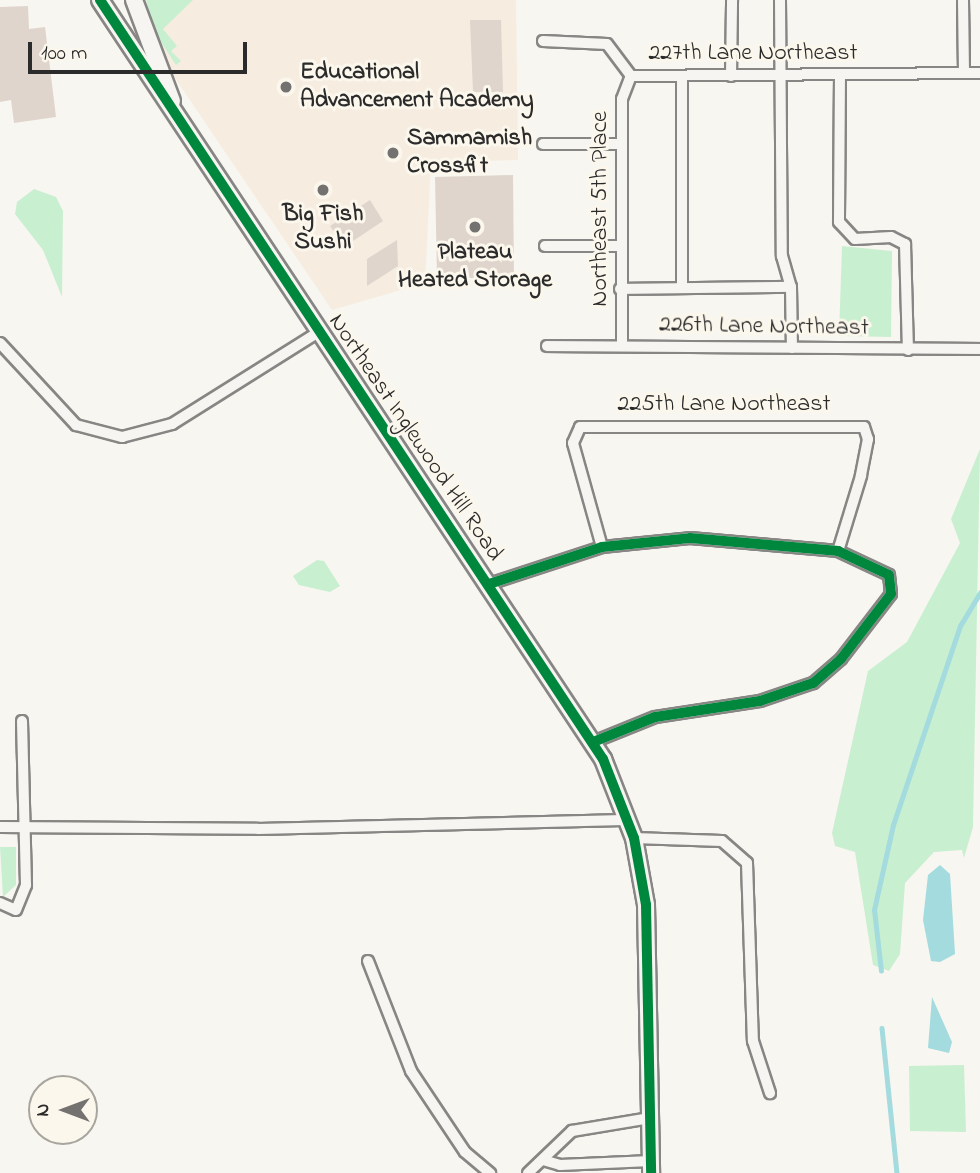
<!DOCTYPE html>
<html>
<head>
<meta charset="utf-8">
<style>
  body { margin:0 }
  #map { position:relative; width:980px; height:1173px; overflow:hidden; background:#f8f6f0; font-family:"Indie Flower",sans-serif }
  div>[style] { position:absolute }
  .built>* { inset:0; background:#f6ece0 }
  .green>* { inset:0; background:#c9efd1 }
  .water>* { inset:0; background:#a3dbde }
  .stream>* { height:4.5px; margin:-2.25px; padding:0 2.25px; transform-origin:2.25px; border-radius:2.25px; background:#a3dbde }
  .building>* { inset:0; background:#dfd5cc }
  .roads { filter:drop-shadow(2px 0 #878684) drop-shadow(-2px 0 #878684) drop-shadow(0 2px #878684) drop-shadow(0 -2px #878684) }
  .street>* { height:10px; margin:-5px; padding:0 5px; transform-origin:5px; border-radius:5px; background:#f6f5f1 }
  .secondary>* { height:16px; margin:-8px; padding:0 8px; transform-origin:8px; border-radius:8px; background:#f6f5f1 }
  .cycleway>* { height:10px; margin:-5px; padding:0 5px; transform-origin:5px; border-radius:5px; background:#00873e }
  .dots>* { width:19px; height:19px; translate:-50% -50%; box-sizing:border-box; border:4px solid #fbf7ec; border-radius:50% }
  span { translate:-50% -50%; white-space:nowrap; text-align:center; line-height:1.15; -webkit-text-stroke:6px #fbf7ec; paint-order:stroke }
  .street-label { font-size:24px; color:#2b2b2b }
  .poi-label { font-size:24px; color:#2b2b2b; font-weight:700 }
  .left { translate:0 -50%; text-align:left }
  .north { position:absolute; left:28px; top:1075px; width:70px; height:70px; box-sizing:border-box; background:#fbf7ec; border:2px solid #a8a59f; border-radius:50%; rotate:270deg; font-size:19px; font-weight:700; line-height:28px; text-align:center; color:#2b2b2b }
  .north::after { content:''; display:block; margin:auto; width:24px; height:32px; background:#737270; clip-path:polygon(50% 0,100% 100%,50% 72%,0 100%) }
  .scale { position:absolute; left:28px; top:42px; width:219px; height:32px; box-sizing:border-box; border:4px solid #2b2b2b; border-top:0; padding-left:9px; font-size:21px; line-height:24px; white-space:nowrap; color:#2b2b2b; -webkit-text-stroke:5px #fbf7ec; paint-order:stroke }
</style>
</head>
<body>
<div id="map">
  <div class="built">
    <i style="clip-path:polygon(169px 0,516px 0,518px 160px,431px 162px,425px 283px,332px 310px,156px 50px)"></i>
  </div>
  <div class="green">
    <i style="clip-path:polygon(146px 0,193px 0,163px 29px,177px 46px,171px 51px,181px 61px,176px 65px,155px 33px)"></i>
    <i style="clip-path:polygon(34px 189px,56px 197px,63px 211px,62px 297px,43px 250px,15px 214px,17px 202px)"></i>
    <i style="clip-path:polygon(842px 246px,892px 251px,891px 337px,839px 336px)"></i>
    <i style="clip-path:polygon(980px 449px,973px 827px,964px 858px,962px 850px,934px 852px,905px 883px,900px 954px,889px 971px,873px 965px,855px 852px,835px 846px,832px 833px,868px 671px,907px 642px,960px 543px,951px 519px)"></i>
    <i style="clip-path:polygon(317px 560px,324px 561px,340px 586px,330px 592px,299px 585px,293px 576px)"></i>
    <i style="clip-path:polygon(0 847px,16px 847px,16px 885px,3px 897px)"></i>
    <i style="clip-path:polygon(964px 1065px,966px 1132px,910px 1131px,909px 1066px)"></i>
  </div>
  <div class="water">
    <i style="clip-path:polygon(940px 865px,950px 874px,955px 954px,940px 962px,931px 961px,923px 920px,928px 875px)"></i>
    <i style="clip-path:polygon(932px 997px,952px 1042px,949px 1053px,928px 1048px)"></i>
  </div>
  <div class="stream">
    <i style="left:881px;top:971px;width:61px;rotate:-96.5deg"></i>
    <i style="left:874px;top:910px;width:87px;rotate:-77.4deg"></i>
    <i style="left:893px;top:825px;width:210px;rotate:-71.4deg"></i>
    <i style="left:960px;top:626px;width:39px;rotate:-59deg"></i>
    <i style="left:882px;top:1028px;width:146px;rotate:84.1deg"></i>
  </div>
  <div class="building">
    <i style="clip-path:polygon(28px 6px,29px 29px,45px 27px,56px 117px,14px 123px,11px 100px,0 102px,0 7px)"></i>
    <i style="clip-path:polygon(470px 20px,501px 20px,503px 92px,473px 92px)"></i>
    <i style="clip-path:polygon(513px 175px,514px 278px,437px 278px,435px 177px)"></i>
    <i style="clip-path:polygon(370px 200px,383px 221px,344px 247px,330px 226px)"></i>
    <i style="clip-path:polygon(397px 240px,398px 266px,367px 286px,367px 259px)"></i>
  </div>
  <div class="roads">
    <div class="street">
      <i style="left:780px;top:0;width:256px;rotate:89.6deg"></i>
      <i style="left:782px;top:256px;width:32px;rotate:74deg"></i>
      <i style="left:791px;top:287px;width:61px;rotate:89.1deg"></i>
      <i style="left:963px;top:0;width:73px;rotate:89.2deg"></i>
      <i style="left:543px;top:41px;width:64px;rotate:2.7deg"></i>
      <i style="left:607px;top:44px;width:40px;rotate:53deg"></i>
      <i style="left:631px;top:76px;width:349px;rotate:-0.5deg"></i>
      <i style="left:840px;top:75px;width:147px;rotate:90.4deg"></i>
      <i style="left:839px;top:222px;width:23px;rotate:47deg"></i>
      <i style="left:855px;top:239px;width:36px;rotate:-3deg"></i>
      <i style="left:891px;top:237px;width:16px;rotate:27deg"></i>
      <i style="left:905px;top:244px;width:106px;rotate:88.4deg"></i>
      <i style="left:682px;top:76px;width:211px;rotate:90deg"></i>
      <i style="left:731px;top:76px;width:76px;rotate:-89.2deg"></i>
      <i style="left:543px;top:144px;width:79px"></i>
      <i style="left:545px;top:246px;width:75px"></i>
      <i style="left:620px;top:289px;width:171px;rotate:-0.7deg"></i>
      <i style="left:0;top:343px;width:112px;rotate:47.2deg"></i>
      <i style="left:76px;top:425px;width:48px;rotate:14.6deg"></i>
      <i style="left:122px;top:437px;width:52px;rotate:-14.6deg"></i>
      <i style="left:172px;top:424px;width:171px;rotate:-32.1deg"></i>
      <i style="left:622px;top:345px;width:246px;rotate:-90deg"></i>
      <i style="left:622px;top:99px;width:25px;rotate:-69deg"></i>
      <i style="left:547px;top:346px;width:433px;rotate:0.4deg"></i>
      <i style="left:602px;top:547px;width:108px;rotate:-105.6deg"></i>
      <i style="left:573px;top:443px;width:17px;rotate:-66deg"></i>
      <i style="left:580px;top:427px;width:284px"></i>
      <i style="left:864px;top:427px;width:13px;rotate:72deg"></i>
      <i style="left:868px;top:439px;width:38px;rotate:101deg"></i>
      <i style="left:861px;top:476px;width:78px;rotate:107deg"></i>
      <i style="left:489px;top:584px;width:119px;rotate:-18.1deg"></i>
      <i style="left:602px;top:547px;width:88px;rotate:-5.8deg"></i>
      <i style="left:690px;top:538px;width:149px;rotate:5deg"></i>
      <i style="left:838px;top:551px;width:56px;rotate:25.2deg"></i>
      <i style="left:889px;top:575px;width:19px;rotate:84deg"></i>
      <i style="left:891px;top:594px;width:82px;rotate:127.6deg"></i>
      <i style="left:841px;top:659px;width:37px;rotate:139deg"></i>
      <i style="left:813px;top:683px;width:56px;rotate:161.2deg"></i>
      <i style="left:760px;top:701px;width:106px;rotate:171.3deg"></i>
      <i style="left:655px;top:717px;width:67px;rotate:158deg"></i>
      <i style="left:0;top:827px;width:258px;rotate:0.4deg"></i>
      <i style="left:258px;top:829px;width:366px;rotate:-1.4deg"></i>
      <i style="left:634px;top:838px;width:88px;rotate:2deg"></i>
      <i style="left:722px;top:841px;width:33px;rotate:41deg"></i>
      <i style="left:747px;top:863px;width:178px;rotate:88.1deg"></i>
      <i style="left:753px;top:1041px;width:55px;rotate:71.9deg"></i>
      <i style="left:0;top:903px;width:17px;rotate:24deg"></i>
      <i style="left:16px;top:910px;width:27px;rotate:-68deg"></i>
      <i style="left:26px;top:885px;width:164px;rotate:-91.4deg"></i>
      <i style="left:368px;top:961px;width:118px;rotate:68.6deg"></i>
      <i style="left:411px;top:1071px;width:97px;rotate:56.3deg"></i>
      <i style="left:465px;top:1152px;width:33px;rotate:40deg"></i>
      <i style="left:543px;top:1160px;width:18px;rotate:16deg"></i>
      <i style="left:560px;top:1165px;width:91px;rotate:-2.5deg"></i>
      <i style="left:528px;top:1173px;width:61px;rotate:-43.7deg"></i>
      <i style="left:572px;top:1131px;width:79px;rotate:-9.5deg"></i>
    </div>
    <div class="secondary">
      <i style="left:100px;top:0;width:911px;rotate:56.47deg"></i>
      <i style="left:603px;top:759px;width:85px;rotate:68.6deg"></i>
      <i style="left:634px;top:838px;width:68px;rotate:79.8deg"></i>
      <i style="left:646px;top:905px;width:268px;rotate:88.9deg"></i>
      <i style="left:134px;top:0;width:108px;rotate:69.4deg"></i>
    </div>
  </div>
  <div class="cycleway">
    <i style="left:100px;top:0;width:911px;rotate:56.47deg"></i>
    <i style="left:603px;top:759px;width:85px;rotate:68.6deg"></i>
    <i style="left:634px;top:838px;width:68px;rotate:79.8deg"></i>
    <i style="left:646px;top:905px;width:268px;rotate:88.9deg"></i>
    <i style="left:489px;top:584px;width:119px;rotate:-18.1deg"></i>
    <i style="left:602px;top:547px;width:88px;rotate:-5.8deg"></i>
    <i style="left:690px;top:538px;width:149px;rotate:5deg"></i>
    <i style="left:838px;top:551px;width:56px;rotate:25.2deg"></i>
    <i style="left:889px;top:575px;width:19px;rotate:84deg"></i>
    <i style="left:891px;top:594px;width:82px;rotate:127.6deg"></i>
    <i style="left:841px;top:659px;width:37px;rotate:139deg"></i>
    <i style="left:813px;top:683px;width:56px;rotate:161.2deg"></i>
    <i style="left:760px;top:701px;width:106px;rotate:171.3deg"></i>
    <i style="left:655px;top:717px;width:67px;rotate:158deg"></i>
  </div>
  <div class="dots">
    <i style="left:286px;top:87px;background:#737270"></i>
    <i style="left:393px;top:153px;background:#737270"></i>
    <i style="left:323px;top:190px;background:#737270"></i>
    <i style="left:475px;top:227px;background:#737270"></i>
  </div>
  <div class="street-label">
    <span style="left:753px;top:54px">227th Lane Northeast</span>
    <span style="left:601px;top:209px;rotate:-90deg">Northeast 5th Place</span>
    <span style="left:764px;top:327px;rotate:1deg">226th Lane Northeast</span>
    <span style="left:724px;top:405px">225th Lane Northeast</span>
    <span style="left:415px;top:438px;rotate:56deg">Northeast Inglewood Hill Road</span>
  </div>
  <div class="poi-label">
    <span class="left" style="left:300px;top:87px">Educational<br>Advancement Academy</span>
    <span class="left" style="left:407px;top:153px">Sammamish<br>Crossfit</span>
    <span style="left:323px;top:229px">Big Fish<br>Sushi</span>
    <span style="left:475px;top:267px">Plateau<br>Heated Storage</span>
  </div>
  <div class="north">N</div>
  <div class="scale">100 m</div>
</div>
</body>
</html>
